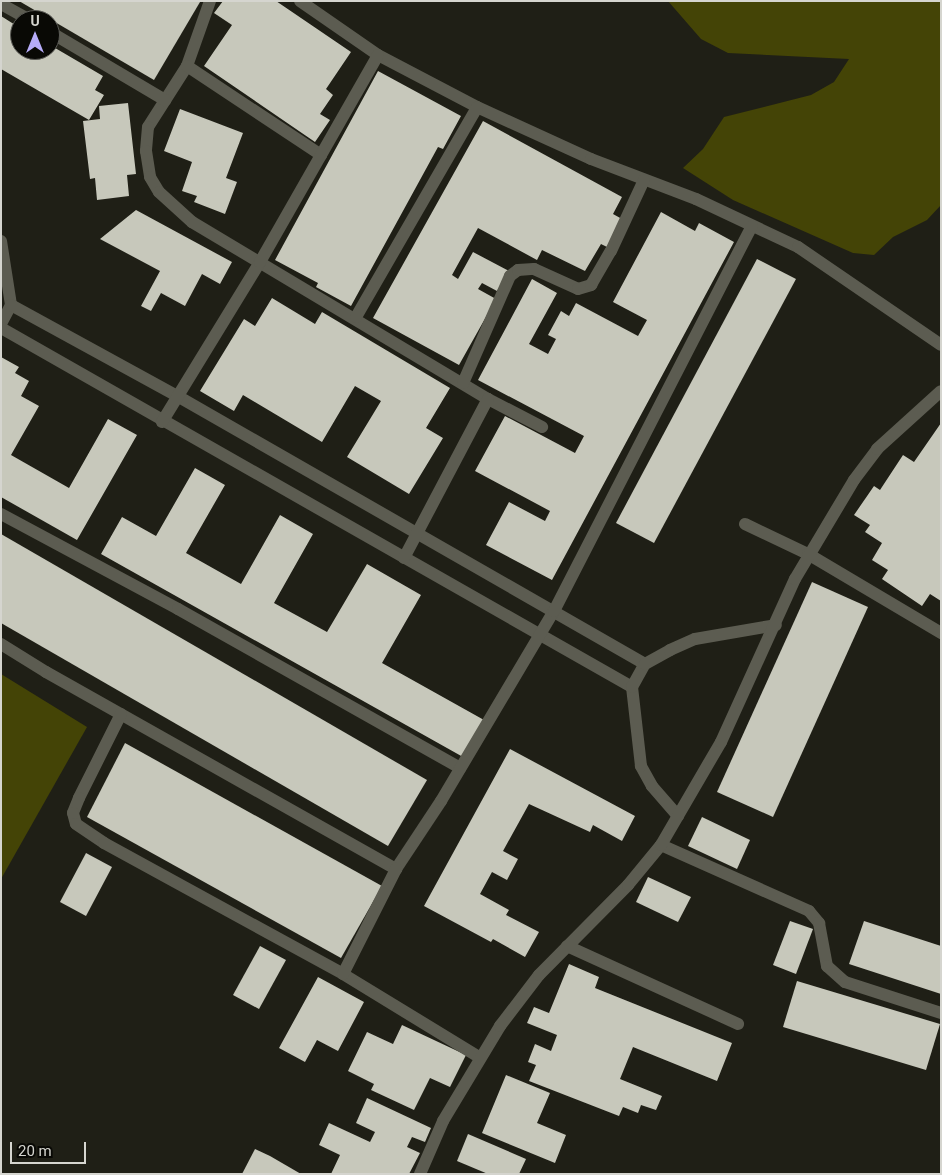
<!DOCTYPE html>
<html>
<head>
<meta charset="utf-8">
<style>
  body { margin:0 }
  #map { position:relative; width:942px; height:1175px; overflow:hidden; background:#1f1f16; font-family:Roboto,sans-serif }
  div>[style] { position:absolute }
  .green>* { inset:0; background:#444406 }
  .building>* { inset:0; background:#c7c8bb }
  .minor>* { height:12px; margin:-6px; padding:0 6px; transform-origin:6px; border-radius:6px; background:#5c5c51 }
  span { translate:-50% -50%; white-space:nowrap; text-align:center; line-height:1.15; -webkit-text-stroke:5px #090905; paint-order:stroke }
  .frame { position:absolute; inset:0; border:2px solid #d5d5cf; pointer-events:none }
  .north { position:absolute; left:10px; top:10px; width:50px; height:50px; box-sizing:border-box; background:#090905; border:1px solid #5b5b56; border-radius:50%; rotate:0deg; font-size:14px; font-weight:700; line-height:20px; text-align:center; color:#d5d5cf }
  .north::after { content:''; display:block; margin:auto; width:18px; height:22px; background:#b6acf8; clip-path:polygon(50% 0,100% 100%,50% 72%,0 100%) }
  .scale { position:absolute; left:10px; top:1142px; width:76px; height:22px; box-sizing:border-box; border:2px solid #d5d5cf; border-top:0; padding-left:6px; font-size:15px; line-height:18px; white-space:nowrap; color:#d5d5cf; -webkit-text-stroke:4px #090905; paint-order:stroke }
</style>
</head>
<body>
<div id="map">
  <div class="green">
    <i style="clip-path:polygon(668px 1px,941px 1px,941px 205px,927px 220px,893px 237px,874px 255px,853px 253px,733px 200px,683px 168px,703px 149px,724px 117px,811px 95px,834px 82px,849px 59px,728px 53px,701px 39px)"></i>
    <i style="clip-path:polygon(1px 674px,87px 727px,1px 879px)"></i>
  </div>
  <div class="building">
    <i style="clip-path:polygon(19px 1px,199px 1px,200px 2px,154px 80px)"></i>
    <i style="clip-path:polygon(223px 1px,276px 1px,351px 52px,326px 89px,333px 95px,320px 114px,330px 120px,315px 142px,204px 66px,232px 25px,214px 13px)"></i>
    <i style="clip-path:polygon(1px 16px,20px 28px,20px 50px,50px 50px,50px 45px,103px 76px,95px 90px,104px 95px,89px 120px,1px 69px)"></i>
    <i style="clip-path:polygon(378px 71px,461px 116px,443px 149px,438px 147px,351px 306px,316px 287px,318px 283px,275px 260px)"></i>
    <i style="clip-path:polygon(128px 103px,136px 174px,127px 175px,129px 196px,97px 200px,95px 178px,90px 179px,83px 121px,100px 119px,99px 106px)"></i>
    <i style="clip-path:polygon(180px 109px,243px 133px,226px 178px,237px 182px,225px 214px,194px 202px,197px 196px,182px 191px,192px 162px,164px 151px)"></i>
    <i style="clip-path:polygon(483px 121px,622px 197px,613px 214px,622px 219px,607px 247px,601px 244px,585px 271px,542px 250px,537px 260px,478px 228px,452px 275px,458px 279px,473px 252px,509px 271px,497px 291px,482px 283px,478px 289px,496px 299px,459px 365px,373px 318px)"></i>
    <i style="clip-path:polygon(136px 210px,232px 262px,220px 284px,202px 274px,185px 306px,161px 293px,151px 311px,141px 306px,160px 271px,100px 239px)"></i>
    <i style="clip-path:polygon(661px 212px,695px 231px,699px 223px,734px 242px,552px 580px,486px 545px,509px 502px,545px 521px,550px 511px,475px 471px,505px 416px,575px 453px,584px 436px,478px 380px,532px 279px,557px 293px,529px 344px,548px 354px,556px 339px,548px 335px,561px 311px,569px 316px,576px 303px,638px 336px,647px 320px,613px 302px)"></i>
    <i style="clip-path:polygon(757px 259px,796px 279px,654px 543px,616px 523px)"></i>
    <i style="clip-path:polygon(272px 298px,315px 324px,322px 312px,450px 388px,426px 428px,443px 438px,409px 494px,347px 457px,381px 401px,355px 386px,322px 442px,243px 395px,234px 411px,200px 391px,244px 319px,255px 326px)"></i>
    <i style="clip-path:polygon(1px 357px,19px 367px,15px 373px,29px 381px,21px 396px,39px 406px,11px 455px,69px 488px,108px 419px,137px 435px,77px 540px,1px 497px)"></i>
    <i style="clip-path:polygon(941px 423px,941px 601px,930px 594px,922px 606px,882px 579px,888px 570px,872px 560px,882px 543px,865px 532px,870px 525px,854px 515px,874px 486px,880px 490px,903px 455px,914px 462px)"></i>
    <i style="clip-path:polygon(195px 468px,225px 485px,186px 553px,241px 584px,280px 515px,313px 534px,274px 603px,327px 632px,367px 564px,421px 595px,382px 663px,484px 720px,463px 757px,101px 554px,122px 517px,156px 536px)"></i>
    <i style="clip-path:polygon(1px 534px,427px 780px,388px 846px,1px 623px)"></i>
    <i style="clip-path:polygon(812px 582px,868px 607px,773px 817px,717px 792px)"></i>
    <i style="clip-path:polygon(125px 743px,382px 886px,341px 958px,87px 817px)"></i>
    <i style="clip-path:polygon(510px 749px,635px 816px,622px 841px,593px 825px,590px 832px,529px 804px,503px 851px,518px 859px,507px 880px,492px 872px,480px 894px,509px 910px,506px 915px,539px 932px,525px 957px,493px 939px,491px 942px,424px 906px)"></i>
    <i style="clip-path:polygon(702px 817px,750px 840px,737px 869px,688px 846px)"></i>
    <i style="clip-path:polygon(86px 853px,112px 867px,86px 916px,60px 902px)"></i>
    <i style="clip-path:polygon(648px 877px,691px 897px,678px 922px,636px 902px)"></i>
    <i style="clip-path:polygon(790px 921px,813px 929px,796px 974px,773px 965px)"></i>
    <i style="clip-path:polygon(864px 921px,941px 946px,941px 994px,849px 964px)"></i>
    <i style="clip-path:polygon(260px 946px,286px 960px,259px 1009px,233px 995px)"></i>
    <i style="clip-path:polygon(569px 964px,599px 977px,595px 988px,732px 1043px,717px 1081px,633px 1047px,620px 1079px,662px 1096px,656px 1110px,641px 1105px,638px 1113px,623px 1107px,619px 1116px,529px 1081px,536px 1065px,528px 1062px,535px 1044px,551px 1051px,557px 1035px,527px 1023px,534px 1007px,549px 1013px)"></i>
    <i style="clip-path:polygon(318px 977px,364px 1002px,338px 1051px,317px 1040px,305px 1062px,279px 1048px)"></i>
    <i style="clip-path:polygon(797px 981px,940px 1024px,926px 1070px,783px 1027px)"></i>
    <i style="clip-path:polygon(402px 1025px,466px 1055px,450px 1087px,430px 1078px,414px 1110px,371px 1090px,374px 1084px,348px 1071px,367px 1032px,393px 1044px)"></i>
    <i style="clip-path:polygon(506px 1075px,550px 1093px,537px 1123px,566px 1135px,555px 1163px,482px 1133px)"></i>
    <i style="clip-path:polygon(367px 1098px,431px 1128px,425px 1142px,412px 1137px,407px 1147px,420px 1153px,409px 1174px,331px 1174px,340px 1155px,319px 1145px,329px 1123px,370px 1142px,375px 1132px,356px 1123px)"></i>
    <i style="clip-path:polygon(468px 1134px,526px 1159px,519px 1174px,488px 1174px,457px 1161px)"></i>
    <i style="clip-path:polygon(255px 1149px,270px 1156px,301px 1174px,242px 1174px)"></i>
  </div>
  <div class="minor">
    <i style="left:210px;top:1px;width:69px;rotate:109.5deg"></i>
    <i style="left:187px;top:66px;width:72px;rotate:122.6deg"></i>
    <i style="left:148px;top:127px;width:24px;rotate:95deg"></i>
    <i style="left:146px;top:151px;width:26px;rotate:81deg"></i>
    <i style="left:150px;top:177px;width:17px;rotate:59deg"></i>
    <i style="left:159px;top:192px;width:45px;rotate:42.3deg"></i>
    <i style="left:192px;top:222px;width:345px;rotate:30.9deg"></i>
    <i style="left:488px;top:399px;width:61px;rotate:27.4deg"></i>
    <i style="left:300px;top:1px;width:95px;rotate:34.7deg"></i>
    <i style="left:378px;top:55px;width:112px;rotate:27.7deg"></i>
    <i style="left:477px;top:107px;width:125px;rotate:24.5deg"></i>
    <i style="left:591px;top:159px;width:112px;rotate:20.9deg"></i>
    <i style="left:696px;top:199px;width:113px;rotate:25.2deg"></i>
    <i style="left:798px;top:247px;width:173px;rotate:34.4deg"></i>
    <i style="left:1px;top:4px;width:33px;rotate:29deg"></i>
    <i style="left:50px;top:32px;width:134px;rotate:30.6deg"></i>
    <i style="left:187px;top:66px;width:161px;rotate:33.6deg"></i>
    <i style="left:1px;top:241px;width:65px;rotate:81.1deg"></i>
    <i style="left:11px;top:305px;width:21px;rotate:118deg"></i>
    <i style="left:11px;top:305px;width:192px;rotate:28.7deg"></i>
    <i style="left:179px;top:397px;width:537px;rotate:29.81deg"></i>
    <i style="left:356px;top:317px;width:242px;rotate:-60deg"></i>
    <i style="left:1px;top:328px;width:726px;rotate:29.64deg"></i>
    <i style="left:463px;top:383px;width:117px;rotate:-66.3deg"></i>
    <i style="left:510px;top:276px;width:10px;rotate:-37deg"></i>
    <i style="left:518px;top:270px;width:16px;rotate:-4deg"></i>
    <i style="left:534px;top:269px;width:48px;rotate:24.4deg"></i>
    <i style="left:578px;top:289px;width:14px;rotate:-17deg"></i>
    <i style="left:591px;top:285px;width:39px;rotate:-60deg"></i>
    <i style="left:611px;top:251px;width:78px;rotate:-65.1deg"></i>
    <i style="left:162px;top:422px;width:188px;rotate:-58.5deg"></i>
    <i style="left:260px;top:262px;width:238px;rotate:-60.3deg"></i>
    <i style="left:1px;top:514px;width:201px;rotate:28.2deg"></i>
    <i style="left:178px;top:609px;width:324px;rotate:29.4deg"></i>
    <i style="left:745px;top:524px;width:70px;rotate:25.5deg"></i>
    <i style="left:808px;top:554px;width:155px;rotate:30.7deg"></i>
    <i style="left:404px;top:558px;width:180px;rotate:-62.2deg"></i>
    <i style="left:1px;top:644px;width:53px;rotate:31.9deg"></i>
    <i style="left:46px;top:672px;width:402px;rotate:29.4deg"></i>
    <i style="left:396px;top:869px;width:82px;rotate:-56.5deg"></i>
    <i style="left:441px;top:801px;width:221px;rotate:-59.3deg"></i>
    <i style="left:554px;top:611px;width:433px;rotate:-62.8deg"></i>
    <i style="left:121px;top:714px;width:94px;rotate:116.6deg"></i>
    <i style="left:79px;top:798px;width:16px;rotate:112deg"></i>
    <i style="left:73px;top:813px;width:11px;rotate:75deg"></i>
    <i style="left:76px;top:824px;width:34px;rotate:34deg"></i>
    <i style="left:104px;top:843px;width:273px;rotate:28.7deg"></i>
    <i style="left:343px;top:974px;width:159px;rotate:31.4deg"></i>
    <i style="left:678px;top:816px;width:40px;rotate:-131deg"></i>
    <i style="left:652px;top:786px;width:23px;rotate:-119deg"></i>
    <i style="left:641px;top:766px;width:80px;rotate:-96.5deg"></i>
    <i style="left:632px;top:687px;width:26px;rotate:-61deg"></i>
    <i style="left:645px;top:664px;width:29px;rotate:-29deg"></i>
    <i style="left:670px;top:650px;width:27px;rotate:-24deg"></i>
    <i style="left:695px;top:639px;width:82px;rotate:-9.8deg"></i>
    <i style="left:661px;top:845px;width:162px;rotate:24deg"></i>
    <i style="left:809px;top:911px;width:16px;rotate:50deg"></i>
    <i style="left:819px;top:923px;width:44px;rotate:79.5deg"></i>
    <i style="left:827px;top:966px;width:24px;rotate:42deg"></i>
    <i style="left:845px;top:982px;width:101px;rotate:17.9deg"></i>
    <i style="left:567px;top:946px;width:188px;rotate:24.5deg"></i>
    <i style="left:343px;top:974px;width:118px;rotate:-63.2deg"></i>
    <i style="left:420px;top:1174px;width:58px;rotate:-66.5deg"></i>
    <i style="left:443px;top:1121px;width:111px;rotate:-59deg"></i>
    <i style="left:500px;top:1026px;width:64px;rotate:-52.6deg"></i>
    <i style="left:539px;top:975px;width:127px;rotate:-45.3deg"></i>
    <i style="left:628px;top:885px;width:52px;rotate:-50.5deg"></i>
    <i style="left:661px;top:845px;width:119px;rotate:-59.8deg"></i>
    <i style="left:721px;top:742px;width:179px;rotate:-65.6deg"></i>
    <i style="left:795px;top:579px;width:115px;rotate:-59.2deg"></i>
    <i style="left:854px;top:480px;width:39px;rotate:-53deg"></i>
    <i style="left:877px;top:449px;width:86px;rotate:-42.2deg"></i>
  </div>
  <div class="frame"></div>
  <div class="north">U</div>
  <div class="scale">20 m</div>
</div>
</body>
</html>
